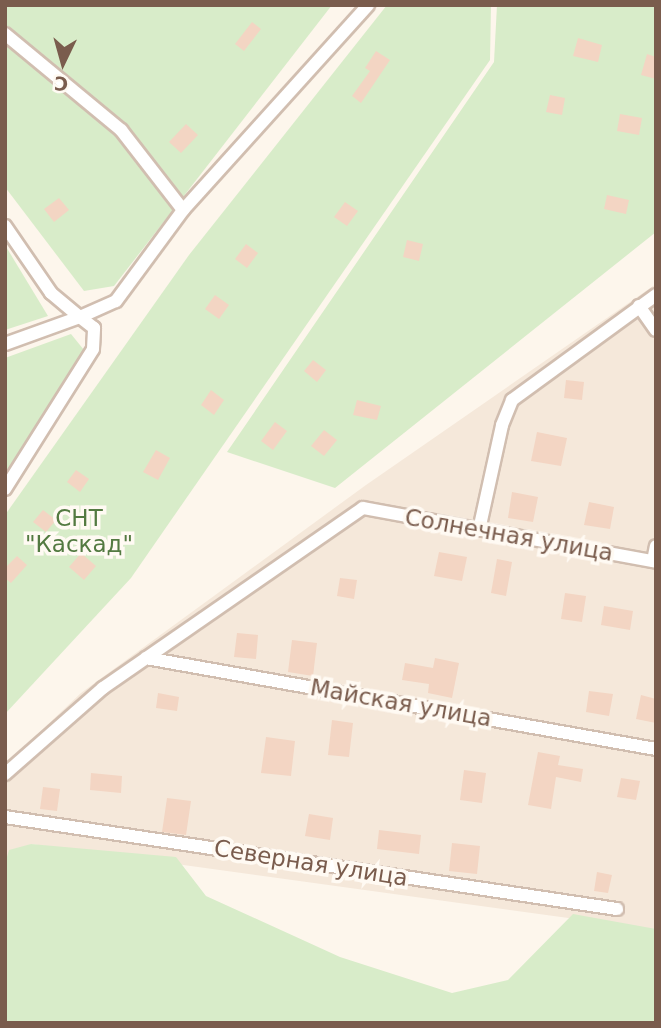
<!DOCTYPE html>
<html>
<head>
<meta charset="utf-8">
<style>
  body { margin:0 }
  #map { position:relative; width:661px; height:1028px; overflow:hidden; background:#fdf6ec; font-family:"DejaVu Sans",sans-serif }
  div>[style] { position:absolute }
  .residential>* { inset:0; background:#f5e8da }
  .green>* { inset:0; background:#d8ecc9 }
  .building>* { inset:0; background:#f3d5c3 }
  .roads { filter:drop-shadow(2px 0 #d1beb0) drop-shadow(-2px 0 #d1beb0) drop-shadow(0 2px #d1beb0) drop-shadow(0 -2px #d1beb0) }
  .street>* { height:12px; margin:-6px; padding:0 6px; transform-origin:6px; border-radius:6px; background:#fff }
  span { translate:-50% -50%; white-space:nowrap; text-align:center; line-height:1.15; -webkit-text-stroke:7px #fffaf3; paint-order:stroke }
  .park-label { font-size:23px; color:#537a41 }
  .street-label { font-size:23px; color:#7a5c4d }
  .frame { position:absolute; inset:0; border:7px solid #7a5c4d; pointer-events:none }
  .north { position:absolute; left:28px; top:28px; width:70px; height:70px; -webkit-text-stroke:5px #fffaf3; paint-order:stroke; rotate:185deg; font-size:19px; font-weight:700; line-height:28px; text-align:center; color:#7a5c4d }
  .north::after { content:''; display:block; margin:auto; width:24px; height:32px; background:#7a5c4d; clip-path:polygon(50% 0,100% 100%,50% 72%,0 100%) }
</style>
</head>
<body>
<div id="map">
  <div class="residential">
    <i style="clip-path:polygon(656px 284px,656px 930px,31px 844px,5px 864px,5px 765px,81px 693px,366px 485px)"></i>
  </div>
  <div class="green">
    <i style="clip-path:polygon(5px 5px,332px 5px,114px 286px,84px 291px,5px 187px)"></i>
    <i style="clip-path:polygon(387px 5px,491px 5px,490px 60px,131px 578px,5px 714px,5px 515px,189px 255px)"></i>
    <i style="clip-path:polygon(497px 5px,656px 5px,656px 232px,335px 488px,227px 452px,494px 62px)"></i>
    <i style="clip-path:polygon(5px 245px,48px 316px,5px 330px)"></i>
    <i style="clip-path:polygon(71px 334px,84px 350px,5px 474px,5px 358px)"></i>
    <i style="clip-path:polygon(31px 844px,176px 857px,206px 896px,340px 957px,452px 993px,508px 980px,573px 914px,656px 929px,656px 1023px,5px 1023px,5px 864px,9px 850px)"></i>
  </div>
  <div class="building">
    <i style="clip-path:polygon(252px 22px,261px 29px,244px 51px,235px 44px)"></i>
    <i style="clip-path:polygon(578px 38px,602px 45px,598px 62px,573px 56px)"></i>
    <i style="clip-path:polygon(376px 51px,390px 60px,361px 103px,352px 96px,370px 71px,365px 68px)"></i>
    <i style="clip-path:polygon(647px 54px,656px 57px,656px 79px,641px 75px)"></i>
    <i style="clip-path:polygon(550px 95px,565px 98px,562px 115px,546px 112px)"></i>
    <i style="clip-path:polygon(620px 114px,642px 118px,639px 135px,617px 131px)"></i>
    <i style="clip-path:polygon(186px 124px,198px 135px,181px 153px,169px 142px)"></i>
    <i style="clip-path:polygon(607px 195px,629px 200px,626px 214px,604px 209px)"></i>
    <i style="clip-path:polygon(59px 198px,69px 210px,54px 222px,44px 209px)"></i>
    <i style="clip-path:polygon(345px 202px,358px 211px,347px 226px,334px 217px)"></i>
    <i style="clip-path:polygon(407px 240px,423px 244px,419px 261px,403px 257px)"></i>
    <i style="clip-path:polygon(246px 244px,258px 253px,247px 268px,235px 259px)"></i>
    <i style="clip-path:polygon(215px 295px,229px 305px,219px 319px,205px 309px)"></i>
    <i style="clip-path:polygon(313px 360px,326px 370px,317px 382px,304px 371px)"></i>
    <i style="clip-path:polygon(566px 380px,584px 382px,582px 400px,564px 398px)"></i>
    <i style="clip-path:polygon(211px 390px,224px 400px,214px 415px,201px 405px)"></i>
    <i style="clip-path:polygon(357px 400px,381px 406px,377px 420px,353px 415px)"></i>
    <i style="clip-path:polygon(275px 422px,287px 431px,273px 450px,261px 441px)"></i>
    <i style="clip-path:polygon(324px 430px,337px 440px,324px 456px,311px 446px)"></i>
    <i style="clip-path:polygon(537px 432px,567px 438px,561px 466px,531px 461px)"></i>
    <i style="clip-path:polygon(156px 450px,170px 458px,158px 480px,143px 472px)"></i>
    <i style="clip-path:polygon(76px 470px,89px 479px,80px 492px,67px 482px)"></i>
    <i style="clip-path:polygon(512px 492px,538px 497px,533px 522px,508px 518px)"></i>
    <i style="clip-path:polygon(589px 502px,614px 507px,610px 529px,584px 525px)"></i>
    <i style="clip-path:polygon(43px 510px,56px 520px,46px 532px,33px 522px)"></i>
    <i style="clip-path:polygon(439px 552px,467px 557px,462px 581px,434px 576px)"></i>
    <i style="clip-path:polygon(81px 553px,96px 566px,84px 580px,69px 567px)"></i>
    <i style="clip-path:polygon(17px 556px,27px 565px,11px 583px,5px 578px,5px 568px)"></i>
    <i style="clip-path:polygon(497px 559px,512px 562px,506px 596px,491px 593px)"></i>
    <i style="clip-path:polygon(340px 578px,357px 580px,354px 599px,337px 596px)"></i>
    <i style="clip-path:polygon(565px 593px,586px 596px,582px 622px,561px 619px)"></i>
    <i style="clip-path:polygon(604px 606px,633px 611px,630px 630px,601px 625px)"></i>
    <i style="clip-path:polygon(237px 633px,258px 635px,256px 659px,234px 657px)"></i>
    <i style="clip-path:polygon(292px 640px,317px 643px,313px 676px,288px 672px)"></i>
    <i style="clip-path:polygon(435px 658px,459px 663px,452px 698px,428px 693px,429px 684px,402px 680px,405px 663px,433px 668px)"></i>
    <i style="clip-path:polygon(589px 691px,613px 694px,609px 716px,586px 712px)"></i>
    <i style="clip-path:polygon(158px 693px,179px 697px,177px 711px,156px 708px)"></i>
    <i style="clip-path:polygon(641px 695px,656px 699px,656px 723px,636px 719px)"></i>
    <i style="clip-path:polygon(332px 720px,353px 723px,349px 757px,328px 755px)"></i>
    <i style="clip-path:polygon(266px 737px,295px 741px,291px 776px,261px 773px)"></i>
    <i style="clip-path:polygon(538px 752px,560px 756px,558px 765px,583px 769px,581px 782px,556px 777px,551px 809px,528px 805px)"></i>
    <i style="clip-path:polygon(464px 770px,486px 773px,482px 803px,460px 800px)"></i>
    <i style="clip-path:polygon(91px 773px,122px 776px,121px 793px,90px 790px)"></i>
    <i style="clip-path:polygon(621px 778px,640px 781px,636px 800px,617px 797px)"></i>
    <i style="clip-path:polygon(43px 787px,60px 789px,57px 811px,40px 809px)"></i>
    <i style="clip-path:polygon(167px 798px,191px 801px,186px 835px,162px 832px)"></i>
    <i style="clip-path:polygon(309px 814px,333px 818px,330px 840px,305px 836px)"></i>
    <i style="clip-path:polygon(379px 830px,421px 835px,419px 854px,377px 849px)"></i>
    <i style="clip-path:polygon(452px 843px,480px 846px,477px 874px,449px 871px)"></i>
    <i style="clip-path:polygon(597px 872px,612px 875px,608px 893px,594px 891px)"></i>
  </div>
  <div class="roads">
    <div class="street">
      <i style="left:5px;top:34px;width:151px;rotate:39.6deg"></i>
      <i style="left:121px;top:130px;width:101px;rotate:52.2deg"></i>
      <i style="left:5px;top:226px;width:81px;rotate:55.5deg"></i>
      <i style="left:51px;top:293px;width:38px;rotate:40deg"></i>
      <i style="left:639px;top:306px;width:29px;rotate:55deg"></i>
      <i style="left:5px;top:344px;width:80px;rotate:-19.8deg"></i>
      <i style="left:5px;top:489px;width:165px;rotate:-57.8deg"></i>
      <i style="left:93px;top:349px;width:21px;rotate:-87deg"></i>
      <i style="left:94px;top:328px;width:18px;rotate:-142deg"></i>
      <i style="left:80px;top:317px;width:39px;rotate:-24deg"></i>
      <i style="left:116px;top:301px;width:113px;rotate:-53.6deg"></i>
      <i style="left:183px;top:210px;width:276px;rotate:-47.9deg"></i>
      <i style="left:479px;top:530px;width:107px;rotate:-77.6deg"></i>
      <i style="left:502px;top:425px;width:27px;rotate:-68deg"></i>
      <i style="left:512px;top:400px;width:178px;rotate:-36.1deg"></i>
      <i style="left:653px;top:561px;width:15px;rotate:-79deg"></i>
      <i style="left:146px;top:658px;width:518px;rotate:10.12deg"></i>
      <i style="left:5px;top:774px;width:130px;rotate:-41.3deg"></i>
      <i style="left:103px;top:688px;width:316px;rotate:-34.7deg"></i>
      <i style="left:363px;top:508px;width:298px;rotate:10.4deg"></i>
      <i style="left:5px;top:817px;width:619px;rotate:8.55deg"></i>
    </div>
  </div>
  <div class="park-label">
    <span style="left:79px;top:531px">СНТ<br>"Каскад"</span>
  </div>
  <div class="street-label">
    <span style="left:509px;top:535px;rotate:10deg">Солнечная улица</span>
    <span style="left:401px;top:703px;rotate:10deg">Майская улица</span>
    <span style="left:311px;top:863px;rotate:9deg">Северная улица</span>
  </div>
  <div class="frame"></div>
  <div class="north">С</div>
</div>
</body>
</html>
